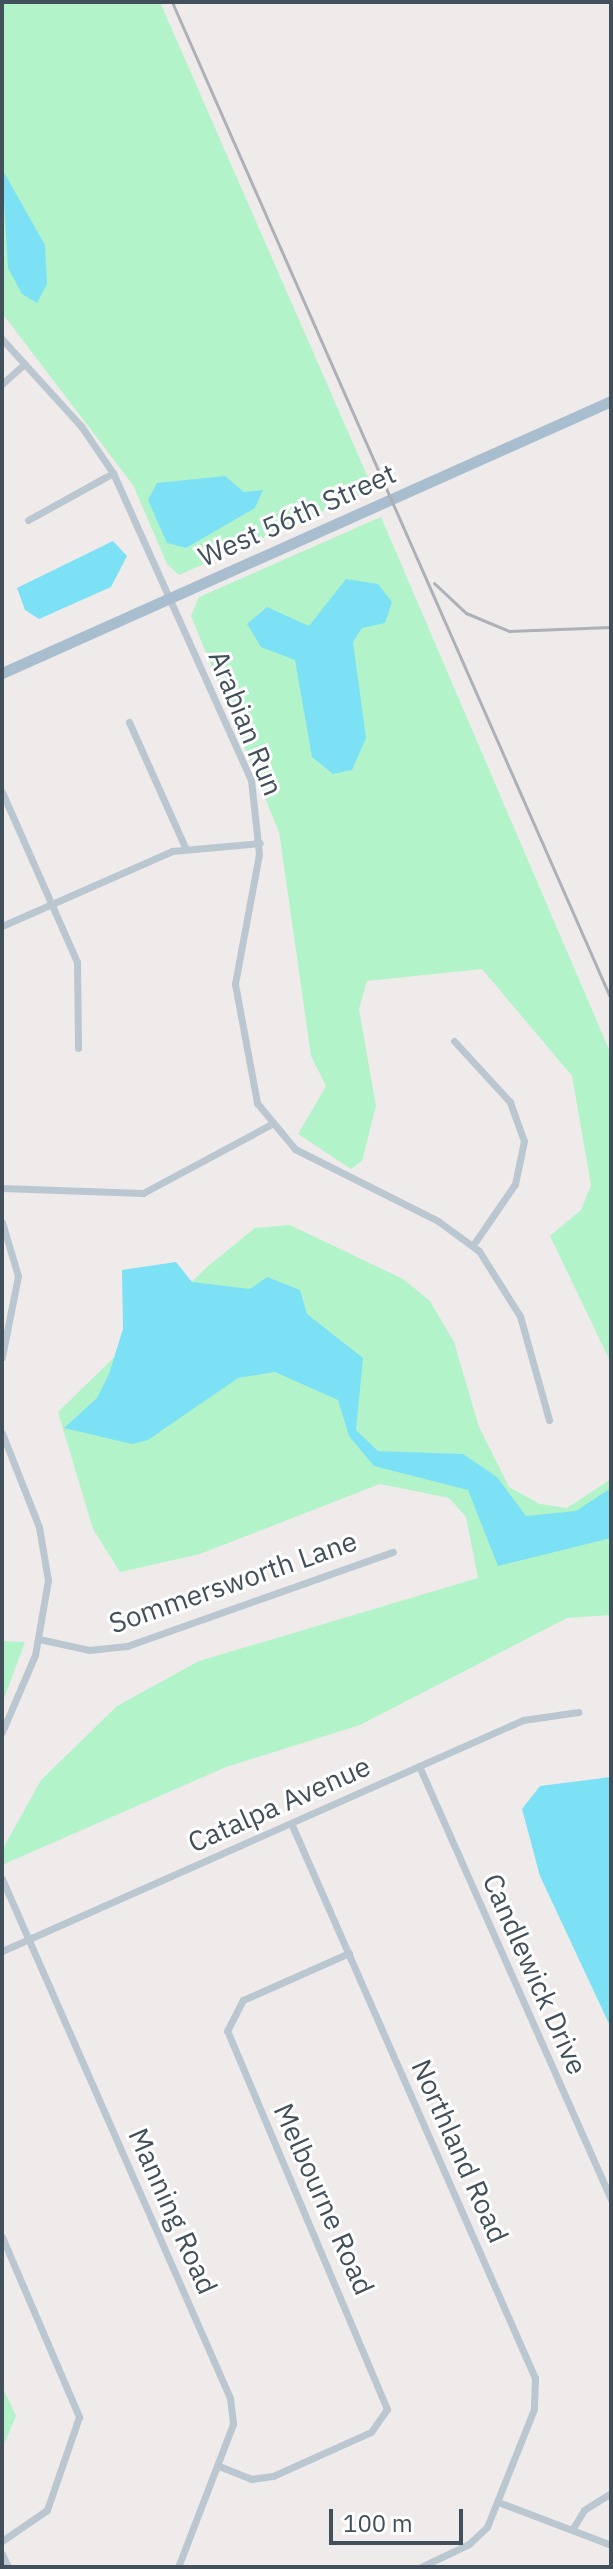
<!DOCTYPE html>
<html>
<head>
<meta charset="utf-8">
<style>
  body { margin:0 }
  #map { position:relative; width:613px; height:2569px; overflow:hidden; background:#efebeb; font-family:"IBM Plex Sans",sans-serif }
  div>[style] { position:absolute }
  .green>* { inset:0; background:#b3f3c9 }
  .water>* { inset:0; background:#7ce1f4 }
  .minor>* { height:7px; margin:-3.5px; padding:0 3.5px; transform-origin:3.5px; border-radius:3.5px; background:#bac7d0 }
  .primary>* { height:11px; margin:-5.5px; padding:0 5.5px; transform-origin:5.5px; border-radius:5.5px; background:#a8bdce }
  .rail>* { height:3px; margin:-1.5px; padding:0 1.5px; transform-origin:1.5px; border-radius:1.5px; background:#adb1b7 }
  span { translate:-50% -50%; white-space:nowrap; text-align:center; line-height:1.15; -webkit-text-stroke:6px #fff; paint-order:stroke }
  .street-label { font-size:28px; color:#42505b }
  .frame { position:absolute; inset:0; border:4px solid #42505b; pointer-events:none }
  .scale { position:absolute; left:329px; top:2509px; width:134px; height:36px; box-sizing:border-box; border:4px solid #42505b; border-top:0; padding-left:10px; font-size:24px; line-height:28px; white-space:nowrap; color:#42505b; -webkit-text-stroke:6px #fff; paint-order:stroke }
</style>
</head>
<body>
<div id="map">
  <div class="green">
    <i style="clip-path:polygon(2px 2px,160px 2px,373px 489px,179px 575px,167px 564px,133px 485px,2px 313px)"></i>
    <i style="clip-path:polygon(381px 517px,611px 1054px,611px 1363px,550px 1236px,581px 1210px,591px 1185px,572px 1076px,482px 969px,367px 981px,359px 1009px,376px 1106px,362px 1161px,351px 1169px,298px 1134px,326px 1086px,311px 1056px,279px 832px,191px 616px,199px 597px)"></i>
    <i style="clip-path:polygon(290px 1225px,403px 1279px,430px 1301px,454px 1342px,479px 1427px,509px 1487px,540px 1504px,567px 1508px,611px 1479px,611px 1615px,567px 1618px,360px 1725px,226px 1767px,2px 1865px,2px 1850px,41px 1780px,117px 1706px,199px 1661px,478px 1578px,466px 1517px,449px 1498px,380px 1484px,200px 1554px,120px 1572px,93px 1529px,58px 1412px,207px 1267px,255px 1228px)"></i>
    <i style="clip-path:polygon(2px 1641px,25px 1642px,2px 1704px)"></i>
    <i style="clip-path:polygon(2px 2386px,16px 2416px,2px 2449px)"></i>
  </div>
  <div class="water">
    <i style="clip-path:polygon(2px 169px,45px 245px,47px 284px,37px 303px,22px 294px,8px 268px)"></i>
    <i style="clip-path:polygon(225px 476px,244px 492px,263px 490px,255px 508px,186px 548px,167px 543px,148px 500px,157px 483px)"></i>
    <i style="clip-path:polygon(113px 541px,127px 556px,111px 587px,39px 619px,25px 610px,17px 588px)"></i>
    <i style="clip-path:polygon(346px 579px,378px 584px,392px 602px,385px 623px,362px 628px,353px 642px,366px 738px,352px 770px,333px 774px,312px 757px,295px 660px,261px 647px,247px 624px,267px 607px,309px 626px)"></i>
    <i style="clip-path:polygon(176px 1262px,192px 1282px,250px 1289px,267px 1277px,300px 1290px,307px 1314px,363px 1358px,356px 1430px,378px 1451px,463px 1454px,497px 1477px,526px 1516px,576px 1511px,611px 1488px,611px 1538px,498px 1566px,468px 1490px,374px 1466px,349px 1436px,338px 1400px,275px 1372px,238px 1378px,148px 1440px,132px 1444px,64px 1428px,97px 1398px,109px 1374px,123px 1329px,122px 1270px)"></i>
    <i style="clip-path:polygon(611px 1777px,611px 2028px,540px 1876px,522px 1809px,540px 1786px)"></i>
  </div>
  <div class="minor">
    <i style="left:2px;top:339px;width:118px;rotate:47.8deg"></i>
    <i style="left:81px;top:426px;width:57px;rotate:55.8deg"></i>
    <i style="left:113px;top:473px;width:337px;rotate:65.8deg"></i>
    <i style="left:251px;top:780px;width:74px;rotate:83.8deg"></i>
    <i style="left:259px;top:854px;width:132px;rotate:100.5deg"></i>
    <i style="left:235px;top:984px;width:121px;rotate:79.5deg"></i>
    <i style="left:257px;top:1103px;width:60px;rotate:50.4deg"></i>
    <i style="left:295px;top:1149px;width:160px;rotate:26.7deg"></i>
    <i style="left:438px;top:1221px;width:51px;rotate:36.2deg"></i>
    <i style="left:479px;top:1251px;width:77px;rotate:57.8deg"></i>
    <i style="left:520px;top:1316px;width:108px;rotate:74.4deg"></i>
    <i style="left:2px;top:384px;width:30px;rotate:-42deg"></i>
    <i style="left:28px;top:520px;width:97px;rotate:-28.9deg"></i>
    <i style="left:129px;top:722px;width:137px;rotate:65.9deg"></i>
    <i style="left:2px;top:792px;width:186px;rotate:66.2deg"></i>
    <i style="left:77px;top:962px;width:86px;rotate:89.3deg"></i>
    <i style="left:2px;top:926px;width:186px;rotate:-23.8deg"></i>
    <i style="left:172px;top:851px;width:88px;rotate:-5.2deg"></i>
    <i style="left:454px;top:1041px;width:83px;rotate:47.4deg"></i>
    <i style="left:510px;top:1102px;width:41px;rotate:70.3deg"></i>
    <i style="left:524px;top:1141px;width:44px;rotate:101.8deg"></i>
    <i style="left:515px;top:1184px;width:74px;rotate:124.5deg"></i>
    <i style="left:2px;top:1188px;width:141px;rotate:2deg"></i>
    <i style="left:143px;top:1193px;width:144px;rotate:-28.2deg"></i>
    <i style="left:2px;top:1222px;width:56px;rotate:73.5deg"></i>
    <i style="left:18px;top:1276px;width:83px;rotate:101.2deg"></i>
    <i style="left:2px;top:1433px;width:101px;rotate:68.5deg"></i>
    <i style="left:39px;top:1527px;width:54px;rotate:80.4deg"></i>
    <i style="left:48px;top:1580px;width:76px;rotate:99.8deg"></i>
    <i style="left:35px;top:1655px;width:84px;rotate:113.2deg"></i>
    <i style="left:39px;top:1639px;width:51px;rotate:12.4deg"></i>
    <i style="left:89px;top:1650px;width:38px;rotate:-6deg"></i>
    <i style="left:127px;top:1646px;width:282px;rotate:-19.5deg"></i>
    <i style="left:419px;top:1766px;width:475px;rotate:66.1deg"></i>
    <i style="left:291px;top:1823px;width:606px;rotate:66.27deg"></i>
    <i style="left:535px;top:2378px;width:31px;rotate:92deg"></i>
    <i style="left:534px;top:2409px;width:127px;rotate:111.7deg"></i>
    <i style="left:487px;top:2527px;width:25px;rotate:137deg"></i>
    <i style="left:469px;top:2544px;width:53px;rotate:154.4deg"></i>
    <i style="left:2px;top:1879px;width:567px;rotate:66.28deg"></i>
    <i style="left:230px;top:2398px;width:26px;rotate:83deg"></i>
    <i style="left:233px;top:2424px;width:153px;rotate:111deg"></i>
    <i style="left:2px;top:1951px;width:570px;rotate:-23.91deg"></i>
    <i style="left:523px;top:1720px;width:56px;rotate:-8.3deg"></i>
    <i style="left:2px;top:2237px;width:196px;rotate:66.8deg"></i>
    <i style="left:79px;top:2417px;width:98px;rotate:109deg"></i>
    <i style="left:47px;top:2510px;width:55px;rotate:145.4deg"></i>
    <i style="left:219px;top:2466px;width:35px;rotate:22deg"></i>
    <i style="left:251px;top:2479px;width:22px;rotate:-8deg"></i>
    <i style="left:273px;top:2476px;width:107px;rotate:-24.2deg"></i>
    <i style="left:371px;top:2432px;width:28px;rotate:-55deg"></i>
    <i style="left:387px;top:2409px;width:410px;rotate:-112.9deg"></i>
    <i style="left:227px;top:2031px;width:35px;rotate:-63deg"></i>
    <i style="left:243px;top:2000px;width:116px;rotate:-23.9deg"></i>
    <i style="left:498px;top:2502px;width:121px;rotate:20.8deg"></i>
    <i style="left:572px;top:2530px;width:23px;rotate:-59deg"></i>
    <i style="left:584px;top:2510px;width:32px;rotate:-32deg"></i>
    <i style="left:2px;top:2554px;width:14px;rotate:65deg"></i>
  </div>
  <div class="primary">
    <i style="left:2px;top:673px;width:667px;rotate:-24.07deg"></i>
  </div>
  <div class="rail">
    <i style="left:172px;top:2px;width:1089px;rotate:66.24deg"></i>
    <i style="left:434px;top:583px;width:44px;rotate:43.2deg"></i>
    <i style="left:466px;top:613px;width:47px;rotate:22.7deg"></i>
    <i style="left:509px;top:631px;width:102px;rotate:-2.2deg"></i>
  </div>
  <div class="street-label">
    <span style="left:297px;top:515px;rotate:-24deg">West 56th Street</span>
    <span style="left:246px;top:723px;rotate:68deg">Arabian Run</span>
    <span style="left:233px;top:1582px;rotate:-19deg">Sommersworth Lane</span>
    <span style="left:279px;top:1804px;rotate:-24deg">Catalpa Avenue</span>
    <span style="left:535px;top:1974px;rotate:66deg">Candlewick Drive</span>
    <span style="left:460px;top:2151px;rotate:66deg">Northland Road</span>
    <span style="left:324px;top:2199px;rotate:66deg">Melbourne Road</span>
    <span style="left:173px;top:2211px;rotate:66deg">Manning Road</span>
  </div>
  <div class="frame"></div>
  <div class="scale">100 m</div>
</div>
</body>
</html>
